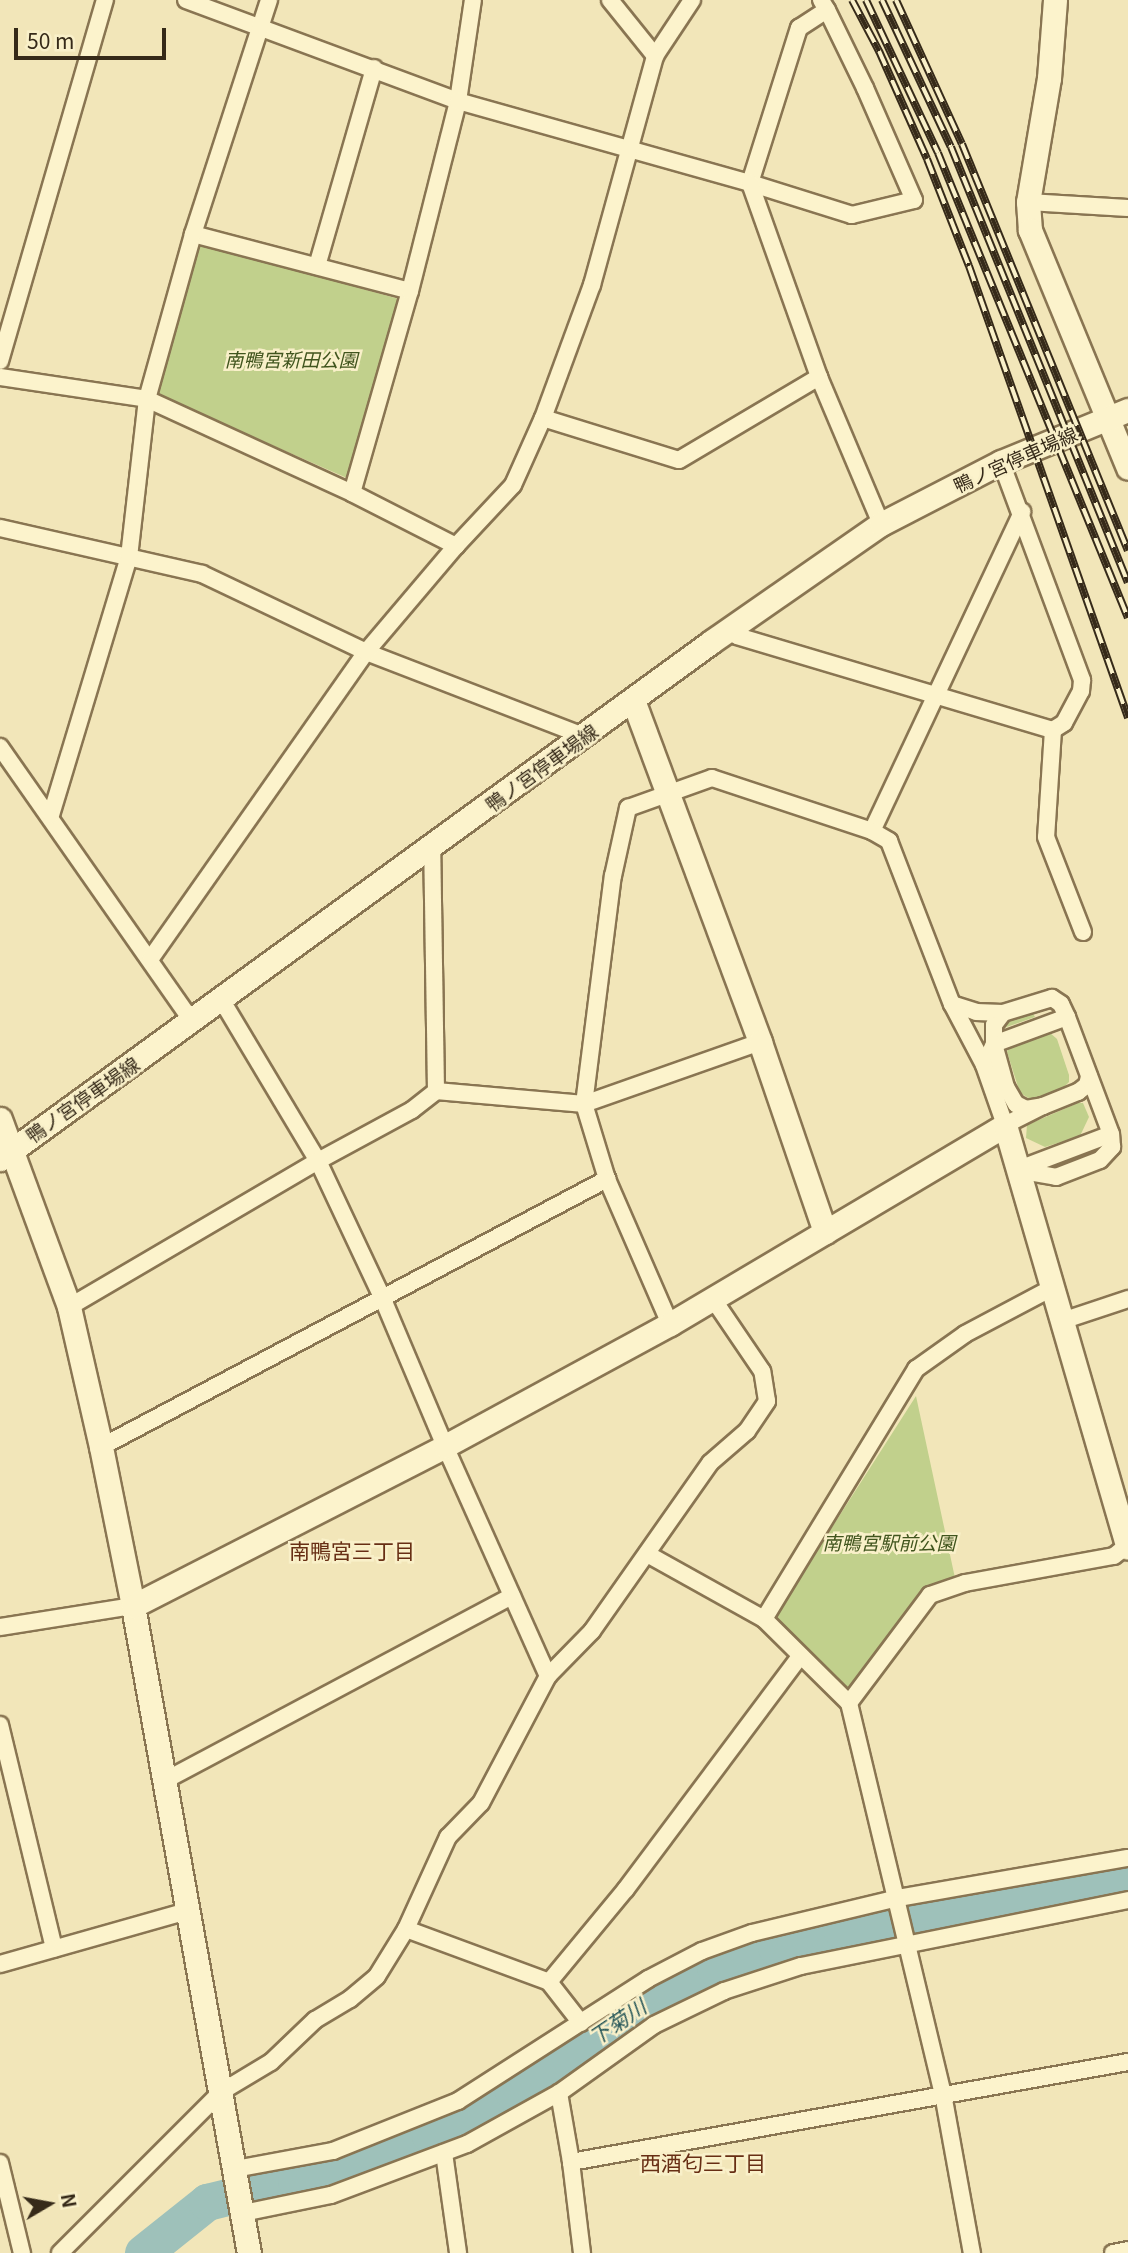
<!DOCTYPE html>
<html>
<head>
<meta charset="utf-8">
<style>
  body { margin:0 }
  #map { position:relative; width:1128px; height:2253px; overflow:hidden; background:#f2e6b9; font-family:Georgia,"Noto Sans JP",serif }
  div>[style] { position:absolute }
  .green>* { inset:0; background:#c1d08c }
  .river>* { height:37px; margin:-18.5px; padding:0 18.5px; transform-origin:18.5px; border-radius:18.5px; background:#9ec1ba }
  .roads { filter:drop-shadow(2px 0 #897552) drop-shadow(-2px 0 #897552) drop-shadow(0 2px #897552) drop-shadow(0 -2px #897552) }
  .street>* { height:16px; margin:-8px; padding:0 8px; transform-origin:8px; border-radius:8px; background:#fcf3cc }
  .secondary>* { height:23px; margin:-11.5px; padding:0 11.5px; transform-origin:11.5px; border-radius:11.5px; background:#fcf3cc }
  .rail>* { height:8px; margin-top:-4px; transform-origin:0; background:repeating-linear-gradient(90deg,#f9f0c9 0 16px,#362a19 0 32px); box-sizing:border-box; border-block:2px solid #362a19 }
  span { translate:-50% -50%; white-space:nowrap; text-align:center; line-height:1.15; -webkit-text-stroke:5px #f9f0c9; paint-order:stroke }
  .park-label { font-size:19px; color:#41551e; font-style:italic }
  .street-label { font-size:19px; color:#362a19 }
  .neighbourhood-label { font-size:21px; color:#672e14 }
  .water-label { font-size:21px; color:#265658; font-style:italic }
  .north { position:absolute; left:14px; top:2169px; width:70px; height:70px; -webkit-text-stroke:5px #f9f0c9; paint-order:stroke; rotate:80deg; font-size:19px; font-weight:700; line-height:28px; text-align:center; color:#362a19 }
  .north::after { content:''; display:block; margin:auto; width:24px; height:32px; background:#362a19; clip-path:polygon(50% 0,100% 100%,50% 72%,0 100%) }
  .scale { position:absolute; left:14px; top:28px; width:152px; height:32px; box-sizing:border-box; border:4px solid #362a19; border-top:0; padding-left:9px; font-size:21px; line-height:24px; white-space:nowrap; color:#362a19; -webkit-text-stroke:5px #f9f0c9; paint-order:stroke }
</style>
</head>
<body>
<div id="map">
  <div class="green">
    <i style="clip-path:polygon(199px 243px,399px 299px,347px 478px,157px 395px)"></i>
    <i style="clip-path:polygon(1032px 1012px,1035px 1017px,1001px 1029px,1005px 1023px)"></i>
    <i style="clip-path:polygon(1043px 1032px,1049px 1032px,1057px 1039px,1069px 1075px,1069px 1082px,1059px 1092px,1032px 1100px,1020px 1093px,1007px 1052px,1010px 1045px)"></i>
    <i style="clip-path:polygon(1078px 1103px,1083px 1103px,1089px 1117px,1080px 1136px,1045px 1147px,1026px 1138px,1027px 1125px)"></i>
    <i style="clip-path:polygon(916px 1396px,955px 1578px,921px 1590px,849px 1690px,774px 1618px)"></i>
  </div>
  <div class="river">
    <i style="left:143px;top:2253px;width:82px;rotate:-38.6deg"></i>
    <i style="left:207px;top:2202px;width:92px;rotate:-13.9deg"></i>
    <i style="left:296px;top:2180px;width:141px;rotate:-18.6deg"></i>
    <i style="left:430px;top:2135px;width:93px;rotate:-27.4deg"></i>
    <i style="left:513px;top:2092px;width:171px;rotate:-34.1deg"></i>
    <i style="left:655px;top:1996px;width:66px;rotate:-25deg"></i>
    <i style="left:715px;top:1968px;width:65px;rotate:-19deg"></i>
    <i style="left:776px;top:1947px;width:68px;rotate:-13.6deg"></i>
    <i style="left:842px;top:1931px;width:290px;rotate:-9.5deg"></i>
  </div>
  <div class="roads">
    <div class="street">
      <i style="left:186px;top:0;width:290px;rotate:20.4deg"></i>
      <i style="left:458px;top:101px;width:102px;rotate:-81.6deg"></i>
      <i style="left:610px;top:0;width:72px;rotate:51.2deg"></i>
      <i style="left:821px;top:0;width:12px;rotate:59deg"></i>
      <i style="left:827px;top:10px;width:87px;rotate:64deg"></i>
      <i style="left:865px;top:88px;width:122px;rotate:66.4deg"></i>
      <i style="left:914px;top:200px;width:64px;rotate:166.4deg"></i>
      <i style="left:852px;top:215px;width:107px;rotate:-162.6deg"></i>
      <i style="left:750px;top:183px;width:163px;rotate:-72.5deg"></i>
      <i style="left:799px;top:28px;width:33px;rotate:-33deg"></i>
      <i style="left:1028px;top:202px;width:100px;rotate:3.4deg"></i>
      <i style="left:193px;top:234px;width:224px;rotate:14.7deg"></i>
      <i style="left:317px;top:266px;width:206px;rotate:-73.9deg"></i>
      <i style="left:0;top:361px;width:376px;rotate:-73.8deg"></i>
      <i style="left:0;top:377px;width:149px;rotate:8.5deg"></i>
      <i style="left:147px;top:399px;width:226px;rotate:24.6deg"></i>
      <i style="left:352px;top:493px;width:210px;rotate:-74deg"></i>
      <i style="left:410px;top:291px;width:196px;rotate:-75.8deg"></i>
      <i style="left:458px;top:101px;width:303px;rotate:15.7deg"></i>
      <i style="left:750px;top:183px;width:206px;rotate:70.4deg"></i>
      <i style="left:819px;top:377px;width:160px;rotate:67.1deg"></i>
      <i style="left:543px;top:418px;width:142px;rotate:17.2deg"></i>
      <i style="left:679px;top:460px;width:163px;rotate:-30.7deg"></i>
      <i style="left:1001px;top:462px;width:233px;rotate:69.6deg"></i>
      <i style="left:1082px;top:680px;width:11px;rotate:95deg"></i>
      <i style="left:1081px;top:691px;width:36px;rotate:118deg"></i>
      <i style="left:1064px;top:723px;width:13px;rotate:148deg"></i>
      <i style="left:1053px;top:730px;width:107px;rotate:93.7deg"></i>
      <i style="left:1046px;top:837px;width:102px;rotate:68.7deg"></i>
      <i style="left:352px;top:493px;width:117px;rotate:27deg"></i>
      <i style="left:0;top:528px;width:207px;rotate:12.8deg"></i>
      <i style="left:202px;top:574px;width:182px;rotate:25.4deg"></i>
      <i style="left:366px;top:652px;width:234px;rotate:21.1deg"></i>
      <i style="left:734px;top:627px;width:9px;rotate:72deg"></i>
      <i style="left:737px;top:636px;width:330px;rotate:16.6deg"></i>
      <i style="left:0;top:747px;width:335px;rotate:55deg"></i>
      <i style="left:51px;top:815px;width:270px;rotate:-73.2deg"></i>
      <i style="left:129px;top:557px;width:159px;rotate:-83.5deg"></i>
      <i style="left:147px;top:399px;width:171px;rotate:-74.4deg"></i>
      <i style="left:193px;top:234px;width:246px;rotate:-72deg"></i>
      <i style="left:872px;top:831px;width:353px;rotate:-64.8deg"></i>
      <i style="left:151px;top:958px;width:374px;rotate:-54.9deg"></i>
      <i style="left:366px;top:652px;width:139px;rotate:-49.7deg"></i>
      <i style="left:456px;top:546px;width:83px;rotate:-46.9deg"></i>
      <i style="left:513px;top:485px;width:73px;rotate:-65.9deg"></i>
      <i style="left:543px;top:418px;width:142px;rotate:-69.8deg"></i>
      <i style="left:592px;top:285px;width:238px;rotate:-74.6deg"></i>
      <i style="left:655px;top:56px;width:67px;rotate:-56.5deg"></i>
      <i style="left:221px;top:999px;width:189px;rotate:59.1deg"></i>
      <i style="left:318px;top:1161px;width:150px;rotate:64.8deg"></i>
      <i style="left:382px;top:1297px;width:162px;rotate:67.1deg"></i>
      <i style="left:445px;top:1446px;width:252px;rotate:65.9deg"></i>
      <i style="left:952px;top:1004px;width:25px;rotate:18deg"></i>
      <i style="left:976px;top:1012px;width:27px;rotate:2deg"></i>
      <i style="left:1067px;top:1017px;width:78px;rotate:159.7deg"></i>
      <i style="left:994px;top:1044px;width:45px;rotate:74.4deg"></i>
      <i style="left:1006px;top:1087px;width:20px;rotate:60deg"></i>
      <i style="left:1016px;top:1104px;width:11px;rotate:27deg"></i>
      <i style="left:1026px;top:1109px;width:17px;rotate:-10deg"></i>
      <i style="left:1043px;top:1106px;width:38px;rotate:-22deg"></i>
      <i style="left:1078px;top:1092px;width:11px;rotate:-38deg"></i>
      <i style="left:1087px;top:1085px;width:9px;rotate:-77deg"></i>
      <i style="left:436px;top:1091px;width:149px;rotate:5deg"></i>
      <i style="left:584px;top:1104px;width:187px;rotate:-19.4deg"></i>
      <i style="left:1019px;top:1169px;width:98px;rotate:-20.8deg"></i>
      <i style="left:1017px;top:1170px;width:40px;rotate:10deg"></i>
      <i style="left:1056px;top:1177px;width:47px;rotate:-21.1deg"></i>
      <i style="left:1100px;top:1160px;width:18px;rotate:-47deg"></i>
      <i style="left:1112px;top:1147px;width:13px;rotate:-94deg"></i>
      <i style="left:1111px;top:1134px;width:125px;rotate:-110.6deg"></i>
      <i style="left:1067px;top:1017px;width:14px;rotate:-115deg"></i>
      <i style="left:1061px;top:1004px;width:11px;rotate:-146deg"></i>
      <i style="left:1052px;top:998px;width:51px;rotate:163deg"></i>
      <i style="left:1003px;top:1013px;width:15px;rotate:127deg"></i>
      <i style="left:994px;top:1025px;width:19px;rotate:90deg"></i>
      <i style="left:994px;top:1044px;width:23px;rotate:115deg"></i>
      <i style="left:984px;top:1065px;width:64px;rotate:70.7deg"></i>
      <i style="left:1005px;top:1125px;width:42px;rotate:-26.6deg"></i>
      <i style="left:69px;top:1307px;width:289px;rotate:-30.4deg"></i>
      <i style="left:318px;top:1161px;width:107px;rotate:-28.5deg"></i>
      <i style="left:412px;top:1110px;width:31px;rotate:-38deg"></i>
      <i style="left:436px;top:1091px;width:245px;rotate:-90.9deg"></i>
      <i style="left:1062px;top:1321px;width:70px;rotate:-18.4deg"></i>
      <i style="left:670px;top:1324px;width:158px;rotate:-113.5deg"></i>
      <i style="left:607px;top:1179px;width:78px;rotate:-107deg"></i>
      <i style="left:584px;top:1104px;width:230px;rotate:-82.8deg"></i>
      <i style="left:613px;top:876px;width:70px;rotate:-77.6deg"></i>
      <i style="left:628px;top:808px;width:89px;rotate:-19.7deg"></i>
      <i style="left:712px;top:778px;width:169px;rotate:18.3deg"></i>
      <i style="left:872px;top:831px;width:20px;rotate:30deg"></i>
      <i style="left:889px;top:841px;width:175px;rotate:68.9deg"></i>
      <i style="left:952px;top:1004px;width:69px;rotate:62.3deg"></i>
      <i style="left:101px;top:1447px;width:573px;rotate:-27.91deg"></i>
      <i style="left:647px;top:1554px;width:134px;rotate:29.1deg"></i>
      <i style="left:764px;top:1619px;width:120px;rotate:44.7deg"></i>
      <i style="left:849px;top:1703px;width:402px;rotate:76.5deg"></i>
      <i style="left:943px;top:2094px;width:162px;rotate:79.7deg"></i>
      <i style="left:764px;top:1619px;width:293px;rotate:-58.7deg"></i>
      <i style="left:916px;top:1369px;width:60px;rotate:-35.5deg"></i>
      <i style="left:965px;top:1334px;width:98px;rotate:-27.9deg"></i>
      <i style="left:0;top:1627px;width:135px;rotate:-9deg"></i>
      <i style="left:849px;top:1703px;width:135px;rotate:-53.1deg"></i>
      <i style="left:930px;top:1595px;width:37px;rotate:-19deg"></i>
      <i style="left:965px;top:1583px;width:151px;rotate:-10.3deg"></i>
      <i style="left:1114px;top:1556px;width:14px;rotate:-39deg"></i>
      <i style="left:0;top:1725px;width:230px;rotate:76.4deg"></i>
      <i style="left:164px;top:1781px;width:394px;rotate:-28deg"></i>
      <i style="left:406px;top:1929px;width:153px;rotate:20.3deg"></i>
      <i style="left:549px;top:1982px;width:121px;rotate:-50.4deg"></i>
      <i style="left:626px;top:1889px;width:291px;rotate:-53.2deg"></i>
      <i style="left:0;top:1964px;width:194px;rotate:-15.8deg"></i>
      <i style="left:549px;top:1982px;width:52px;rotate:52deg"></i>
      <i style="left:559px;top:2093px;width:70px;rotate:80.1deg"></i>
      <i style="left:444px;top:2153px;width:101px;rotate:82deg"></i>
      <i style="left:0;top:2163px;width:93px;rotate:76.3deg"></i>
      <i style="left:235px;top:2169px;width:100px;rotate:-10.4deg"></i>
      <i style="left:333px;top:2151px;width:135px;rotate:-21.8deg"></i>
      <i style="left:458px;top:2101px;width:226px;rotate:-32.7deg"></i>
      <i style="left:648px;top:1979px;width:61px;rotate:-27.4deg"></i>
      <i style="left:702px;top:1951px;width:53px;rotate:-19.8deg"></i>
      <i style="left:752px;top:1933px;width:150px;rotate:-13.5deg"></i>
      <i style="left:898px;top:1898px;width:233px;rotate:-9.9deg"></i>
      <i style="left:243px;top:2213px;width:90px;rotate:-11.6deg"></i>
      <i style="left:331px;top:2195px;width:145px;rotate:-20.6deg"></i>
      <i style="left:467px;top:2144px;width:105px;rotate:-29deg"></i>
      <i style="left:559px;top:2093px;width:117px;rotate:-35.6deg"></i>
      <i style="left:654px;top:2025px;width:78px;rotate:-25.9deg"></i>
      <i style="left:724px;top:1991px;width:81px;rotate:-18deg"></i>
      <i style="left:801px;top:1966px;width:334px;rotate:-11.4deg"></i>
      <i style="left:60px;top:2253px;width:228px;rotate:-45deg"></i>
      <i style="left:221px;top:2092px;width:58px;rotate:-31deg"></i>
      <i style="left:271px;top:2062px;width:61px;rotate:-43.7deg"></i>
      <i style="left:315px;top:2020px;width:41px;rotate:-31deg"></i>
      <i style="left:350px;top:1999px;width:35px;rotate:-40deg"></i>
      <i style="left:377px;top:1976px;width:55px;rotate:-58.3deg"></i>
      <i style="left:406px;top:1929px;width:101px;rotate:-65.5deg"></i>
      <i style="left:448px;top:1837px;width:47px;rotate:-45.9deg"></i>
      <i style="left:481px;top:1803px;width:144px;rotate:-62.2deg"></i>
      <i style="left:548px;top:1676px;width:63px;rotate:-45.6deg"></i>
      <i style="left:592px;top:1631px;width:205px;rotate:-54.9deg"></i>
      <i style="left:710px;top:1463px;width:49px;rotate:-40.9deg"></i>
      <i style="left:747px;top:1431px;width:36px;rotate:-56deg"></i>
      <i style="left:767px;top:1401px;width:30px;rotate:-99deg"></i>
      <i style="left:762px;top:1371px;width:87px;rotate:-124.2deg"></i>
      <i style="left:582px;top:2253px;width:92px;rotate:-96.9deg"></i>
      <i style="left:571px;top:2162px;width:566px;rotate:-10.18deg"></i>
      <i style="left:1113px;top:2253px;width:15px;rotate:-11deg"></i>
    </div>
    <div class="secondary">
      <i style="left:1055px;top:0;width:78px;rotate:94.4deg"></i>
      <i style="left:1049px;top:78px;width:126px;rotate:99.6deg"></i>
      <i style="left:1028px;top:202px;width:28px;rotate:86deg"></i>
      <i style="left:1030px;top:230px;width:257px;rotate:67.6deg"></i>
      <i style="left:633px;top:700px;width:365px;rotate:69.6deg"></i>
      <i style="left:760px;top:1042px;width:201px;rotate:71.1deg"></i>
      <i style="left:0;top:1119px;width:200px;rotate:69.8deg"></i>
      <i style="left:69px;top:1307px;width:144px;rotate:77.1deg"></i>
      <i style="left:101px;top:1447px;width:162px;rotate:78.6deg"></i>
      <i style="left:133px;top:1606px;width:657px;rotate:79.84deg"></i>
      <i style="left:0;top:1159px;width:879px;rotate:-36.02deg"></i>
      <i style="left:711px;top:642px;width:207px;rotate:-34.8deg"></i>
      <i style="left:881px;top:524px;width:135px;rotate:-27.3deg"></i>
      <i style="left:1001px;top:462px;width:137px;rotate:-22.3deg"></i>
      <i style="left:133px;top:1606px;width:351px;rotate:-27.1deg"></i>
      <i style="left:445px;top:1446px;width:256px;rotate:-28.5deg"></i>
      <i style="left:670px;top:1324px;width:390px;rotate:-30.7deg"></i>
      <i style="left:1005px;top:1125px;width:440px;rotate:73.8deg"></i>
    </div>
  </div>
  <div class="rail">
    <i style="left:852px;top:0;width:58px;rotate:62.1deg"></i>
    <i style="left:879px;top:51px;width:118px;rotate:66deg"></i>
    <i style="left:927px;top:159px;width:115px;rotate:68.6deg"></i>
    <i style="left:969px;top:266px;width:479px;rotate:70.6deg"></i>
    <i style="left:866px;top:0;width:169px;rotate:64.8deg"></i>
    <i style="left:938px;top:153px;width:502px;rotate:67.77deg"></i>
    <i style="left:882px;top:0;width:162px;rotate:64.9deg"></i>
    <i style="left:951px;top:147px;width:470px;rotate:67.9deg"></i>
    <i style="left:896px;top:0;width:158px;rotate:65.4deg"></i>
    <i style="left:962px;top:144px;width:439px;rotate:67.8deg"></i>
  </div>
  <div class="park-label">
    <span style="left:291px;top:359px">南鴨宮新田公園</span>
    <span style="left:889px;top:1542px">南鴨宮駅前公園</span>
  </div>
  <div class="street-label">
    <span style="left:1015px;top:459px;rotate:-24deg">鴨ノ宮停車場線</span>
    <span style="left:541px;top:767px;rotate:-36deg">鴨ノ宮停車場線</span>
    <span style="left:82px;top:1099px;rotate:-35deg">鴨ノ宮停車場線</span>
  </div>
  <div class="neighbourhood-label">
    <span style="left:352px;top:1550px">南鴨宮三丁目</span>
    <span style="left:703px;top:2162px">西酒匂三丁目</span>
  </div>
  <div class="water-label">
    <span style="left:617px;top:2021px;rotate:-34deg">下菊川</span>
  </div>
  <div class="north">N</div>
  <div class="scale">50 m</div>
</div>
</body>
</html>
